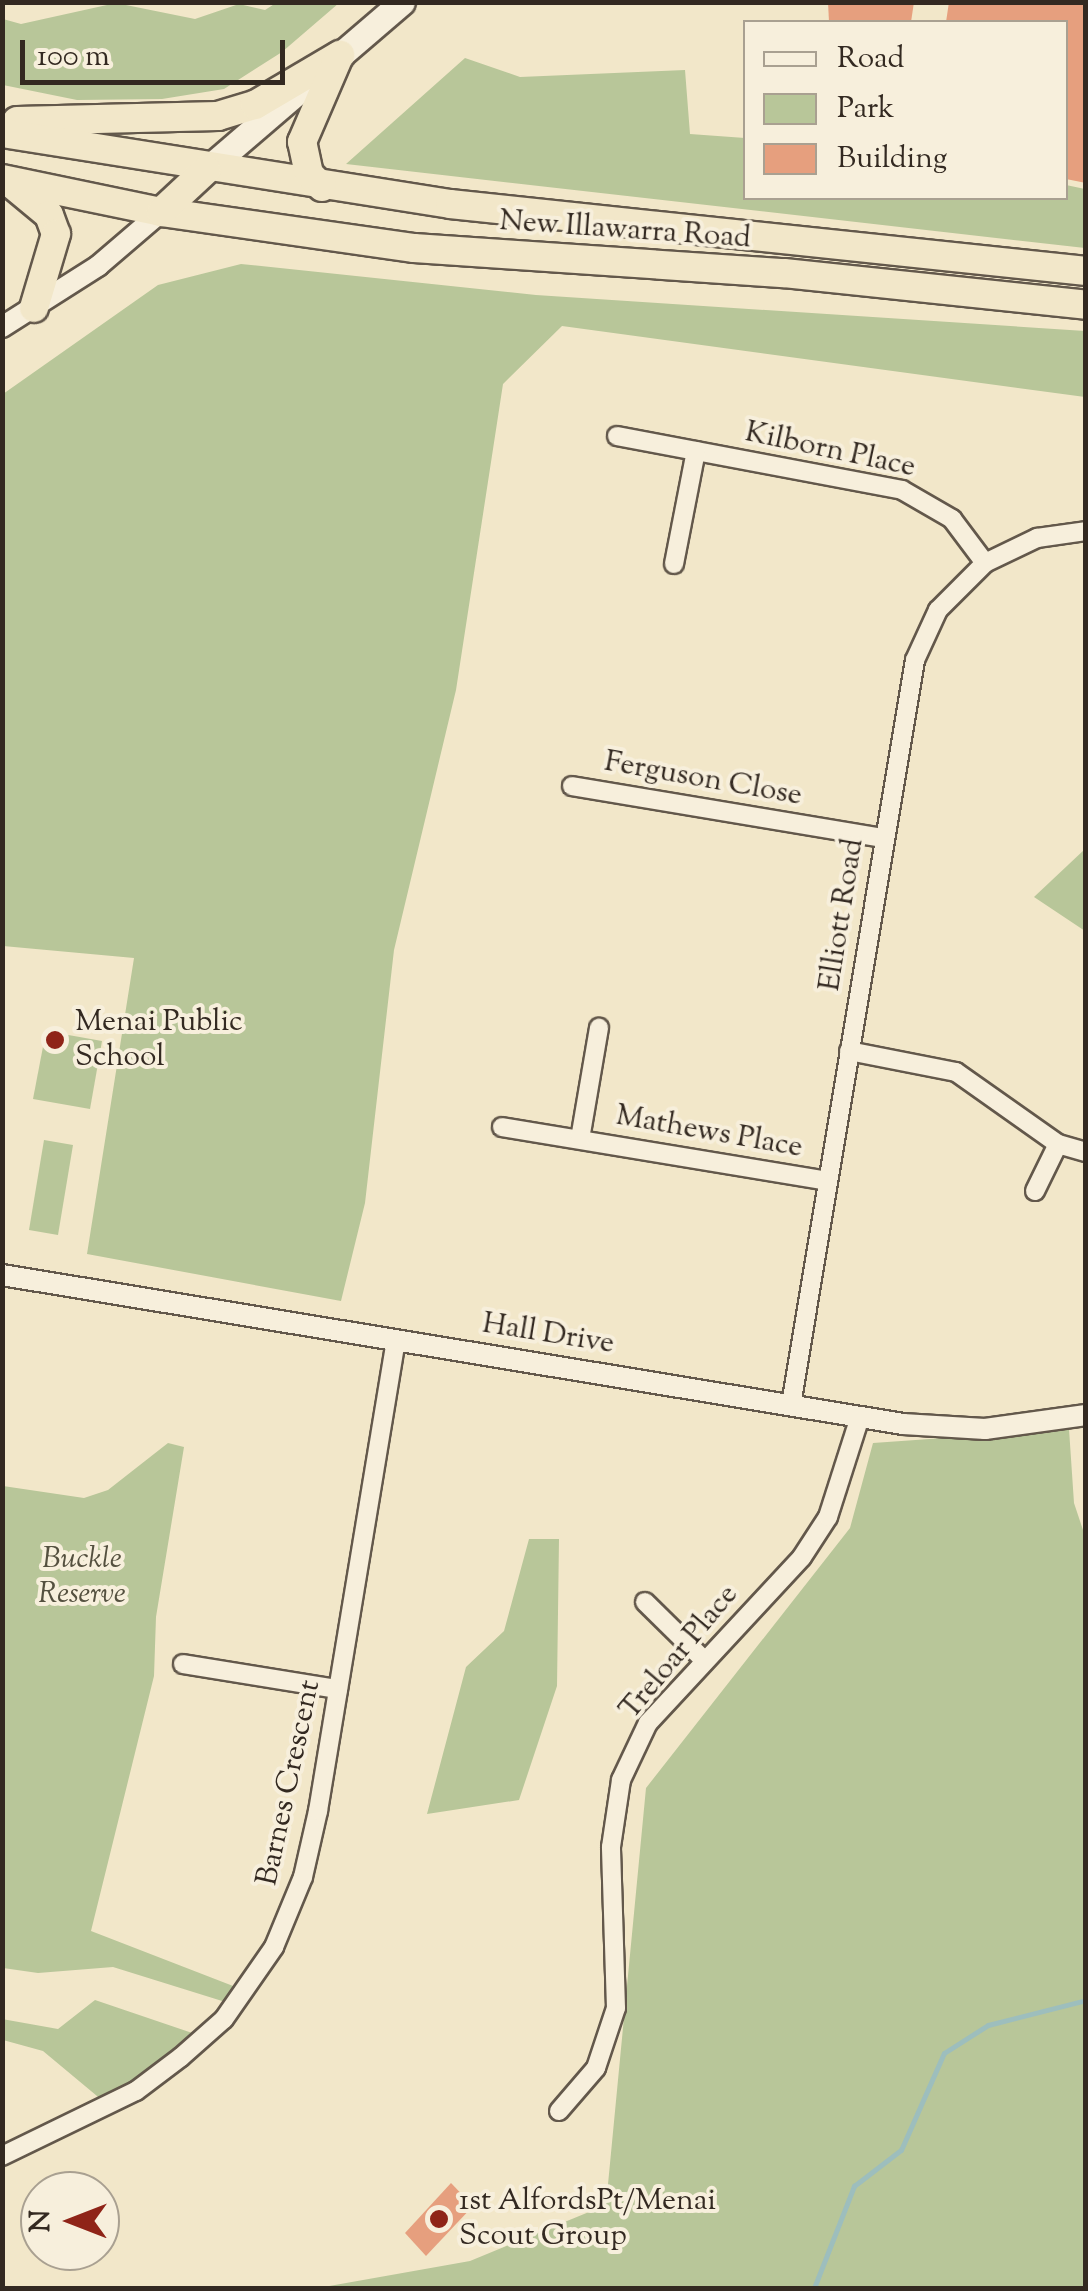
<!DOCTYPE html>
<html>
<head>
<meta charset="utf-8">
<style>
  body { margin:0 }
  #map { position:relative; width:1088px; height:2291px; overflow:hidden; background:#f2e7c9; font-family:"Sorts Mill Goudy",serif }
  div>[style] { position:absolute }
  .green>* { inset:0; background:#b8c699 }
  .stream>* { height:5px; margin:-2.5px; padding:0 2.5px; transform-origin:2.5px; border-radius:2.5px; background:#9dbebd }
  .building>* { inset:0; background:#e69f7e }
  .roads { filter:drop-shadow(2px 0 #63584b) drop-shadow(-2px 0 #63584b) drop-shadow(0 2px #63584b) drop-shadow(0 -2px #63584b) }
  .minor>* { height:18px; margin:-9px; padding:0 9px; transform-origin:9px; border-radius:9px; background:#f7efdc }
  .tertiary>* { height:20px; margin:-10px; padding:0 10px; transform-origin:10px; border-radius:10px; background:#f7efdc }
  .secondary>* { height:25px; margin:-12.5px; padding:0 12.5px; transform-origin:12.5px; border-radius:12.5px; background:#f7efdc }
  .trunk>* { height:28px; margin:-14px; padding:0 14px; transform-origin:14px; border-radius:14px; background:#f2e7c9 }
  .dots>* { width:28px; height:28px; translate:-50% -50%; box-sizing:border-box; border:5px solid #f7efdc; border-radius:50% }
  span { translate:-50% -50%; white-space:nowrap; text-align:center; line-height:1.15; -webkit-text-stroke:8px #f7efdc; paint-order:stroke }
  .street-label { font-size:30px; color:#332921 }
  .poi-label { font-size:30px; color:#332921 }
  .left { translate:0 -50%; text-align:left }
  .park-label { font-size:30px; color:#54503f; font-style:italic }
  .frame { position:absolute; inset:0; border:5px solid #332921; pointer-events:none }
  .legend { position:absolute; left:743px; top:20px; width:325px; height:180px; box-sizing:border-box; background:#f7efdc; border:2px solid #a9a091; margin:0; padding:12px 18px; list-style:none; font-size:30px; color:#332921 }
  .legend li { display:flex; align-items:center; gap:20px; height:50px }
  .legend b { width:50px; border:2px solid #a9a091 }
  .north { position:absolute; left:20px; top:2171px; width:100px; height:100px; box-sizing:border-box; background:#f7efdc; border:2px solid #a9a091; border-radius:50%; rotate:270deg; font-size:28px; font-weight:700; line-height:40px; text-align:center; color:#332921 }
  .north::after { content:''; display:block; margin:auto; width:35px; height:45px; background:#8f2418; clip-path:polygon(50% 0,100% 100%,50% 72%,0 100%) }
  .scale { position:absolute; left:20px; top:40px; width:265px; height:45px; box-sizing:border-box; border:5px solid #332921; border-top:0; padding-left:12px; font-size:30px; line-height:35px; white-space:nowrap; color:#332921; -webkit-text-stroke:8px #f7efdc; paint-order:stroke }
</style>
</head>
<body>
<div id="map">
  <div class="green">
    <i style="clip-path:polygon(116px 3px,195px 19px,239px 4px,265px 10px,276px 3px,339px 3px,282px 52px,224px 89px,162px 99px,77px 100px,3px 85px,3px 19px,21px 24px)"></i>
    <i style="clip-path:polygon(465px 58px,520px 77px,685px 70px,690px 134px,745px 138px,746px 198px,1066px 198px,1066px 185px,1085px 189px,1085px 248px,346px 164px)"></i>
    <i style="clip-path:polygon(241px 264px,536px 295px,1085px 331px,1085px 397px,562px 326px,503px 384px,456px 690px,394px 950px,365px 1203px,341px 1301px,87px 1254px,134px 958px,3px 946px,3px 394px,158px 285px)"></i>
    <i style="clip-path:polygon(1085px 849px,1085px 931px,1034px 897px)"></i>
    <i style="clip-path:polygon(46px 1031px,102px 1041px,90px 1109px,33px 1099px)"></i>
    <i style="clip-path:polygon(44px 1140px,73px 1145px,58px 1235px,29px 1230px)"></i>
    <i style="clip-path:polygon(1069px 1429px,1074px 1503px,1086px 1539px,1085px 2288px,318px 2288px,470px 2261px,606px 2205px,646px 1788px,850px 1528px,873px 1443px)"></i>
    <i style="clip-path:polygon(168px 1443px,184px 1447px,156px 1617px,154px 1676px,91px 1931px,246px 1991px,235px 2005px,113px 1967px,38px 1973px,3px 1968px,3px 1486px,84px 1498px,108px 1490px)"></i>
    <i style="clip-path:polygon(529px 1539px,559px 1539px,557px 1686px,519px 1800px,427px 1814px,466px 1667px,504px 1631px)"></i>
    <i style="clip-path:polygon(95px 2000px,204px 2037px,109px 2106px,43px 2051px,3px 2040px,2px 2019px,58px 2029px)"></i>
  </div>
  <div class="stream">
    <i style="left:814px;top:2288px;width:110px;rotate:-68.6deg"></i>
    <i style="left:854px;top:2186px;width:59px;rotate:-37.5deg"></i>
    <i style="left:901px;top:2150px;width:106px;rotate:-66.1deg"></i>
    <i style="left:944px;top:2053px;width:52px;rotate:-32.5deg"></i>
    <i style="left:988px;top:2025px;width:101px;rotate:-14.3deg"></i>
  </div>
  <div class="building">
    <i style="clip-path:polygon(828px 2px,914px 2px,911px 22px,829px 22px)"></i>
    <i style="clip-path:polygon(949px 2px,1086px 2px,1086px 183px,1066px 179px,1066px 22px,946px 22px)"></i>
    <i style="clip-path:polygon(451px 2183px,473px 2206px,426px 2256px,405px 2233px)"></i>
  </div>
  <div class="roads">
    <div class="minor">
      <i style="left:617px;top:436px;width:290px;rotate:10.7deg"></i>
      <i style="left:902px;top:490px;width:58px;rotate:30.1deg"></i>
      <i style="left:952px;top:519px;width:55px;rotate:53.1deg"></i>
      <i style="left:674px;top:564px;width:115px;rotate:-79deg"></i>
      <i style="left:572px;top:786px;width:316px;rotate:9.5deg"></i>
      <i style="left:849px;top:1051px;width:109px;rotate:11.1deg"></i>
      <i style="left:956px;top:1072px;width:125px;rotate:35.2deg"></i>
      <i style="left:1058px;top:1144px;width:29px;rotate:16deg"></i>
      <i style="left:502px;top:1127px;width:330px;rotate:9.4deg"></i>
      <i style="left:580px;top:1139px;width:113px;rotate:-80.3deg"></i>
      <i style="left:1035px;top:1191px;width:52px;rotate:-63.9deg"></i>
      <i style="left:791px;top:1405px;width:755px;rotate:-80.55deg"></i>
      <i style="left:915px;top:660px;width:55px;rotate:-65.3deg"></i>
      <i style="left:938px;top:610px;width:66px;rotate:-45deg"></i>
      <i style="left:985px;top:563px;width:58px;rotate:-25.7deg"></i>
      <i style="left:1037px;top:538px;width:49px;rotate:-8.1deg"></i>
      <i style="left:645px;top:1602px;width:81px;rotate:44.5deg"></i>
      <i style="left:183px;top:1664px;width:157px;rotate:9.2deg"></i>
      <i style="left:559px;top:2111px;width:57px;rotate:-49.3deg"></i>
      <i style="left:596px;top:2068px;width:63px;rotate:-71.6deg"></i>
      <i style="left:616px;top:2008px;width:161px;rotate:-91.8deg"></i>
      <i style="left:611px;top:1847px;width:68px;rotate:-81.5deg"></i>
      <i style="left:621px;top:1780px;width:63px;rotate:-64.7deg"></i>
      <i style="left:648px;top:1723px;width:226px;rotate:-47.1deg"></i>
      <i style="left:802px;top:1557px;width:48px;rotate:-57deg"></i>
      <i style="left:828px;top:1517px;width:105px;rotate:-72.3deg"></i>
      <i style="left:2px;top:2156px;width:149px;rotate:-25.9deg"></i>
      <i style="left:136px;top:2091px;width:56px;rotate:-37.1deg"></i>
      <i style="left:181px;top:2057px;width:57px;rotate:-41.5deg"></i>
      <i style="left:224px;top:2019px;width:88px;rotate:-55.2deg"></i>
      <i style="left:274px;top:1947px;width:76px;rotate:-67.5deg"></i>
      <i style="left:303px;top:1877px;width:68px;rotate:-77.2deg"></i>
      <i style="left:318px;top:1811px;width:477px;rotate:-80.6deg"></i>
    </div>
    <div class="tertiary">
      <i style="left:2px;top:327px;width:114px;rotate:-32.4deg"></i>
      <i style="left:98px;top:266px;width:83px;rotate:-40.6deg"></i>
      <i style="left:2px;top:1275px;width:913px;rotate:9.39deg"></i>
      <i style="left:903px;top:1424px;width:82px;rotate:3.5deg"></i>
      <i style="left:985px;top:1429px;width:102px;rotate:-7.9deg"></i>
    </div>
    <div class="secondary">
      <i style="left:206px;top:170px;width:258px;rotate:-40.6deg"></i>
    </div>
    <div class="trunk">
      <i style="left:17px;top:121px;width:201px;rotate:-1.4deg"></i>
      <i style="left:218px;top:116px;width:39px;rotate:-17deg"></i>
      <i style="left:255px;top:105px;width:99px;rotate:-30.5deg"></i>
      <i style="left:2px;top:133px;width:454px;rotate:9deg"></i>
      <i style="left:450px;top:204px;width:640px;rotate:6.01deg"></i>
      <i style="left:2px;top:179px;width:162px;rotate:11.7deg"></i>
      <i style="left:161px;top:212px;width:256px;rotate:8.1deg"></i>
      <i style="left:414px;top:248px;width:371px;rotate:3.9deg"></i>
      <i style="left:784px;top:273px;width:304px;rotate:6deg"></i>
      <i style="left:14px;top:186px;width:45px;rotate:39.6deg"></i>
      <i style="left:49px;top:215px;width:20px;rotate:70deg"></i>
      <i style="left:56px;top:234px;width:77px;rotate:106.6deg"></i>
      <i style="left:322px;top:187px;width:18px;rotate:-135deg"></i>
      <i style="left:309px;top:174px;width:33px;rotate:-102deg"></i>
      <i style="left:302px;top:142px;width:94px;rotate:-66.7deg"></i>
      <i style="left:161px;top:212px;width:62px;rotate:-43deg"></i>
    </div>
  </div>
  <div class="dots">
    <i style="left:55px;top:1040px;background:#8f2418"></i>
    <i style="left:439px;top:2219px;background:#8f2418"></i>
  </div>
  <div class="street-label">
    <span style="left:625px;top:231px;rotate:4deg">New Illawarra Road</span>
    <span style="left:830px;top:451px;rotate:12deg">Kilborn Place</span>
    <span style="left:703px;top:780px;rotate:10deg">Ferguson Close</span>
    <span style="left:843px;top:915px;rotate:-81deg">Elliott Road</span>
    <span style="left:709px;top:1133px;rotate:10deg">Mathews Place</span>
    <span style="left:548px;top:1335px;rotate:9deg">Hall Drive</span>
    <span style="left:680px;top:1653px;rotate:-50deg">Treloar Place</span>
    <span style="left:290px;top:1783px;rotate:-78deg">Barnes Crescent</span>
  </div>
  <div class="poi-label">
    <span class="left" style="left:75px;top:1040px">Menai Public<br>School</span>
    <span class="left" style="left:459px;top:2219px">1st AlfordsPt/Menai<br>Scout Group</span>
  </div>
  <div class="park-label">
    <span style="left:82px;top:1577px">Buckle<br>Reserve</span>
  </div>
  <div class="frame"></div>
  <ul class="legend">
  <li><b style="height:12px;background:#f7efdc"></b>Road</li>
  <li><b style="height:28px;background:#b8c699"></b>Park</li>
  <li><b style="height:28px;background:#e69f7e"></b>Building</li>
  </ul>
  <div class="north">N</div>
  <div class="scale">100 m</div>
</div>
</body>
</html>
